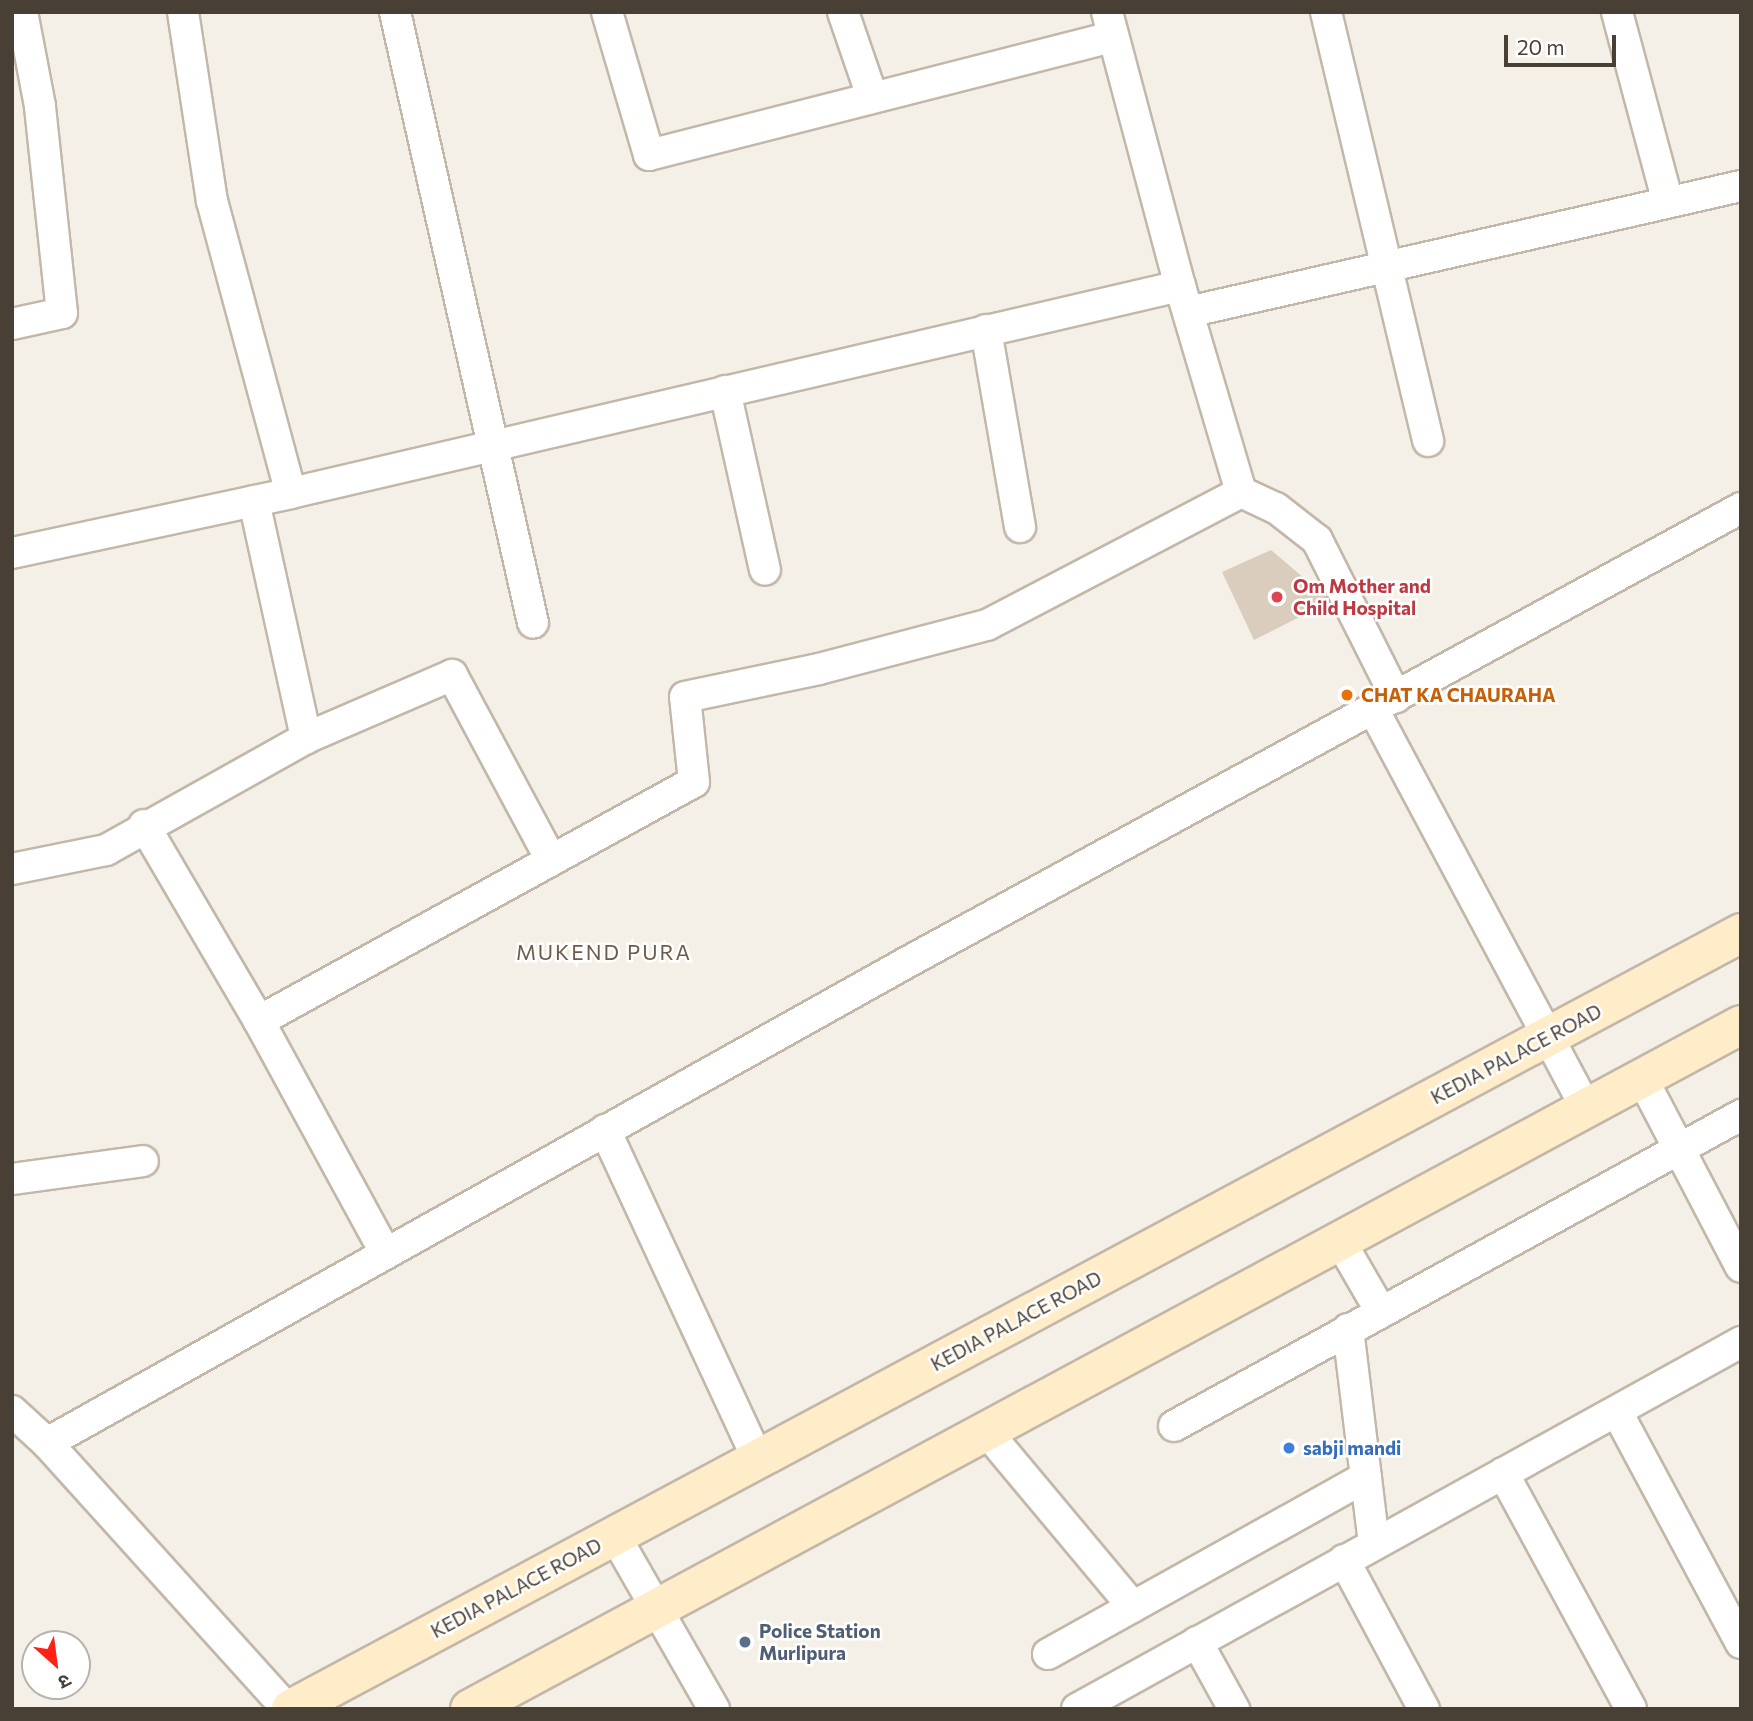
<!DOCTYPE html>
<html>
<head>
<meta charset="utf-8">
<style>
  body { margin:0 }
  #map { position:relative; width:1753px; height:1721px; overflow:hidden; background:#f5f0e7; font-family:Commissioner,"Noto Sans Devanagari",sans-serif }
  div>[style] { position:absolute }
  .building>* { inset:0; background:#dbcdbe }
  .roads { filter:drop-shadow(2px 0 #c2b7a9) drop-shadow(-2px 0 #c2b7a9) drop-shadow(0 2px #c2b7a9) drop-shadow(0 -2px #c2b7a9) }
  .street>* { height:30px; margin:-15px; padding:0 15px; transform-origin:15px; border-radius:15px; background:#fff }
  .secondary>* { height:38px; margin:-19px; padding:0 19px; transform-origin:19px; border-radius:19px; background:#ffecc8 }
  .dots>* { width:19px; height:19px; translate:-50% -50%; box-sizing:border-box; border:4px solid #fff; border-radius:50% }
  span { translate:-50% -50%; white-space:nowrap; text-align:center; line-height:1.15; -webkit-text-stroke:5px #fff; paint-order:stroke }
  .health-label { font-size:19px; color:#be3a42; font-weight:700 }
  .left { translate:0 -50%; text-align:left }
  .food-label { font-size:19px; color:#c56008; font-weight:700 }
  .street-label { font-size:19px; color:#494035 }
  .shop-label { font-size:19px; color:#366cbe; font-weight:700 }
  .service-label { font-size:19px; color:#4e5e75; font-weight:700 }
  .neighbourhood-label { font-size:21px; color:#6d5c4b; letter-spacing:2px }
  .frame { position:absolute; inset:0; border:14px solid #494035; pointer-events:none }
  .north { position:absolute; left:21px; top:1630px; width:70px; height:70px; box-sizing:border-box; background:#fff; border:2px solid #b6b3ae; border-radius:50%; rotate:152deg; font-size:19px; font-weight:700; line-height:28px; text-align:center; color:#494035 }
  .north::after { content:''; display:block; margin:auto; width:24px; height:32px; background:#ff2215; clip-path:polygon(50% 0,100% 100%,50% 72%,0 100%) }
  .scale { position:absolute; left:1504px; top:35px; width:112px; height:32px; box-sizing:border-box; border:4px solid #494035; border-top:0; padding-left:9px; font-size:21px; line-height:24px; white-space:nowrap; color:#494035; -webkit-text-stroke:5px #fff; paint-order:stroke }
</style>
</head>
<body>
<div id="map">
  <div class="building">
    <i style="clip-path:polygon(1271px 550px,1331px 601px,1254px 640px,1222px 572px)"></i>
  </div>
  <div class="roads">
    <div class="street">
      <i style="left:183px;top:12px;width:191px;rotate:81.3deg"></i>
      <i style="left:212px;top:201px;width:302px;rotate:74.9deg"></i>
      <i style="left:395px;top:12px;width:626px;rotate:77.27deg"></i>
      <i style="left:607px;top:12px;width:149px;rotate:73.6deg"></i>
      <i style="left:649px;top:155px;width:479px;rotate:-14.3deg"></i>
      <i style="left:843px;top:12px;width:89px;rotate:71deg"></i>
      <i style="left:1107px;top:12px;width:284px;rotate:75.1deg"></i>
      <i style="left:1326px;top:12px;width:441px;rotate:76.6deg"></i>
      <i style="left:1617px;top:12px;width:197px;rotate:75deg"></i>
      <i style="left:1188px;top:312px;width:567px;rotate:-12.84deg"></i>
      <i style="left:12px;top:324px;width:51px;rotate:-12.4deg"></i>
      <i style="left:62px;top:313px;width:208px;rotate:-96.1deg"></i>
      <i style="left:40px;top:106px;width:96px;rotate:-100.8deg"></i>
      <i style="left:986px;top:330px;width:200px;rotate:80.2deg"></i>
      <i style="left:725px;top:391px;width:183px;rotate:77.4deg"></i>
      <i style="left:254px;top:501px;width:243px;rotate:77.6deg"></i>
      <i style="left:12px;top:553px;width:285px;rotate:-12.1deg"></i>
      <i style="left:291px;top:493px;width:913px;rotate:-13.11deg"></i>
      <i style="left:1180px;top:286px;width:215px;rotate:73.5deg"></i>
      <i style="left:1373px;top:709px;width:452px;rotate:61.9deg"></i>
      <i style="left:144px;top:825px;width:227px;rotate:59.6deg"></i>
      <i style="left:259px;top:1021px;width:263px;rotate:61.4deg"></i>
      <i style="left:12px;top:869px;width:96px;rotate:-11.4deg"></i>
      <i style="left:106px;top:850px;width:229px;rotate:-29.2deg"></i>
      <i style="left:306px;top:738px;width:159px;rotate:-23.3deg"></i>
      <i style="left:452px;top:675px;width:210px;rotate:61.8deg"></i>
      <i style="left:259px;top:1021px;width:496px;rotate:-28.8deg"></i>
      <i style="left:694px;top:782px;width:85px;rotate:-96deg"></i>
      <i style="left:685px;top:697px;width:137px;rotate:-11.8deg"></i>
      <i style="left:819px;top:669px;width:174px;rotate:-14.7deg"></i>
      <i style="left:987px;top:625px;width:287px;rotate:-27.6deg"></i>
      <i style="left:1241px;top:492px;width:38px;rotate:25deg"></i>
      <i style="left:1276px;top:508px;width:52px;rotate:38deg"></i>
      <i style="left:1317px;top:540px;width:176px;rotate:63.3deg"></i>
      <i style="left:1642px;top:1078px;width:213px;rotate:62.4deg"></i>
      <i style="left:605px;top:1130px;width:363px;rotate:65.1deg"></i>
      <i style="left:12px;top:1179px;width:132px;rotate:-7.8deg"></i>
      <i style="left:1340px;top:1241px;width:80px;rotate:59.9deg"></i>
      <i style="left:1348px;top:1329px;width:216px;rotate:83.1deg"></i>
      <i style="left:12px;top:1411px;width:47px;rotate:42.4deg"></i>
      <i style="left:47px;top:1443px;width:358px;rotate:47.9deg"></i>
      <i style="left:1617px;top:1412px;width:262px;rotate:61.8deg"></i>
      <i style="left:1174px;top:1426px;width:647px;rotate:-28.74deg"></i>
      <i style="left:986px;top:1431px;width:229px;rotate:50.1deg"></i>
      <i style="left:47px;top:1443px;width:982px;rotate:-29.2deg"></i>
      <i style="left:904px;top:964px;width:953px;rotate:-28.58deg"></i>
      <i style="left:1503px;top:1473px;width:268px;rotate:61.5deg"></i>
      <i style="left:615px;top:1536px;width:199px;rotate:60.2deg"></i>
      <i style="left:1344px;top:1560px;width:169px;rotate:61.8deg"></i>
      <i style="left:1197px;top:1642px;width:77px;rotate:61.1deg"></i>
      <i style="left:1048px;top:1654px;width:364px;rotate:-29.1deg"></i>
      <i style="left:1077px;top:1709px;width:759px;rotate:-28.93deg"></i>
    </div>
    <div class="secondary">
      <i style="left:291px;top:1709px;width:1645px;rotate:-28.15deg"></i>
      <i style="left:470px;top:1709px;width:1443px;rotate:-28.29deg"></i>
    </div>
  </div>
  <div class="dots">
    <i style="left:1277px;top:597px;background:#e0444e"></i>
    <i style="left:1347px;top:695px;background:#e8710a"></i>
    <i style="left:1289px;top:1448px;background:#3f7fe0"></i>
    <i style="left:745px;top:1642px;background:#5c6f8a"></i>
  </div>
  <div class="health-label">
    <span class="left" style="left:1293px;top:597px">Om Mother and<br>Child Hospital</span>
  </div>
  <div class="food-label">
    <span class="left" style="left:1361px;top:695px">CHAT KA CHAURAHA</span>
  </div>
  <div class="street-label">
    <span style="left:1516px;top:1054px;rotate:-28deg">KEDIA PALACE ROAD</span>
    <span style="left:1016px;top:1321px;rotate:-28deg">KEDIA PALACE ROAD</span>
    <span style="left:516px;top:1588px;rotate:-28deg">KEDIA PALACE ROAD</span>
  </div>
  <div class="shop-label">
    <span class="left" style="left:1303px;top:1448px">sabji mandi</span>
  </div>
  <div class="service-label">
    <span class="left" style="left:759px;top:1642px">Police Station<br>Murlipura</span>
  </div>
  <div class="neighbourhood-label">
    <span style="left:604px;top:952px">MUKEND PURA</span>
  </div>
  <div class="frame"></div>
  <div class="north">उ</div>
  <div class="scale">20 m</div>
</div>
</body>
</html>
